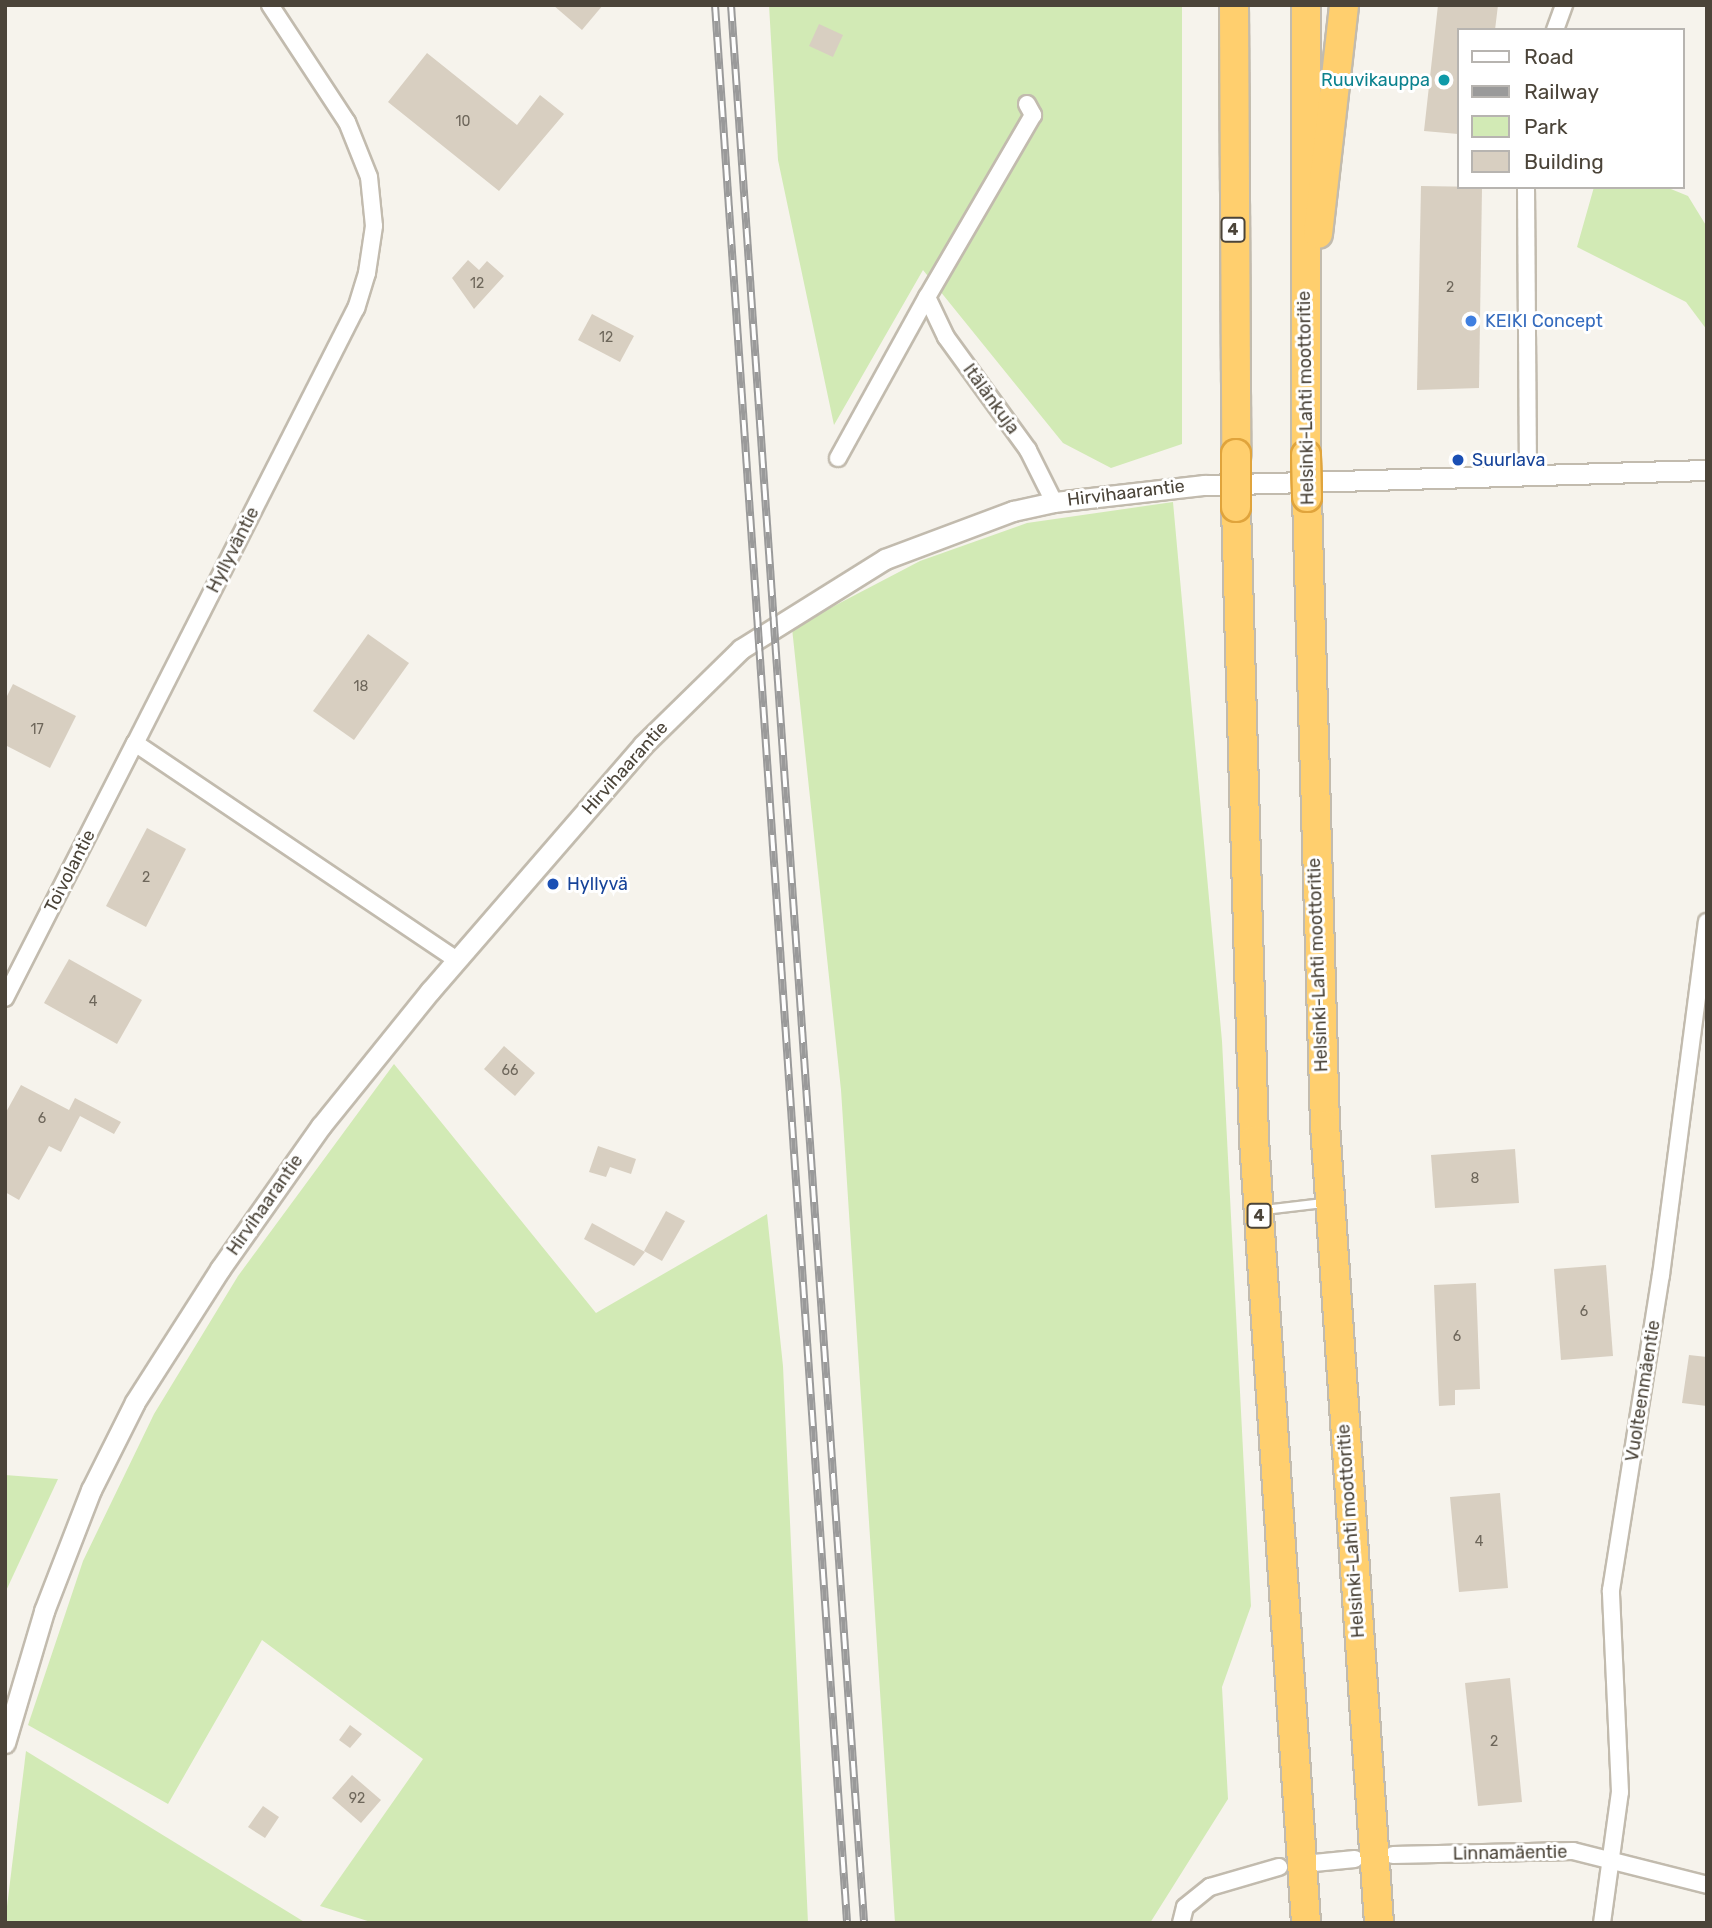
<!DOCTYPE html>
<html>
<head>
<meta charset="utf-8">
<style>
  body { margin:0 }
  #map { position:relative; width:1712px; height:1928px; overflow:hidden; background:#f6f3ec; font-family:Rubik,sans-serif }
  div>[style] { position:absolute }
  .green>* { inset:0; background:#d2eab5 }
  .building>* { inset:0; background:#d8cfc1 }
  .roads { filter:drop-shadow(2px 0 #c2bbae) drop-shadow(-2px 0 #c2bbae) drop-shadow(0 2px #c2bbae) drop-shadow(0 -2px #c2bbae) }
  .service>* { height:8px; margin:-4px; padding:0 4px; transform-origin:4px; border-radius:4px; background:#fff }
  .minor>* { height:16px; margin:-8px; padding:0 8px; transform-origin:8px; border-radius:8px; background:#fff }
  .tertiary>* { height:19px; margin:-9.5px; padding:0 9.5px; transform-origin:9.5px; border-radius:9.5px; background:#fff }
  .motorway>* { height:28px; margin:-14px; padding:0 14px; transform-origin:14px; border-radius:14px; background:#ffcf6e }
  .rail>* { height:8px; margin-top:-4px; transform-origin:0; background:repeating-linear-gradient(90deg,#fff 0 16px,#9a9a9a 0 32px); box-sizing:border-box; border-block:2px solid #9a9a9a }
  .bridges { filter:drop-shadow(2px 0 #e0a43c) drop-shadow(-2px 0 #e0a43c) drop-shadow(0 2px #e0a43c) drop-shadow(0 -2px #e0a43c) }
  .motorway-bridge>* { height:28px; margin:-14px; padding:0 14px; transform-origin:14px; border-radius:14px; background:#ffcf6e }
  .dots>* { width:19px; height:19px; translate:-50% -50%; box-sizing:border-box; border:4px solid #fff; border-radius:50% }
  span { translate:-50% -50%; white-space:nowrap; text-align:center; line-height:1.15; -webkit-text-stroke:6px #fff; paint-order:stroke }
  .number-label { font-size:14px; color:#6e675b }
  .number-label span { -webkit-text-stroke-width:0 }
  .shield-label span { padding:2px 5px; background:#fff; border:2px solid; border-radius:5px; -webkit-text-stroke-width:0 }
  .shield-label { font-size:16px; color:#4b4439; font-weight:700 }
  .culture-label { font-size:18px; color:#0d838f }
  .right { translate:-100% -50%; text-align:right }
  .shop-label { font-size:18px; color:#366cbe }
  .left { translate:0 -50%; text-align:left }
  .street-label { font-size:18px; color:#4b4439 }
  .transit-label { font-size:18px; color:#164399 }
  .frame { position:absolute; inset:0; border:7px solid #4b4439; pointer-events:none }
  .legend { position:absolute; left:1457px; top:28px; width:228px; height:161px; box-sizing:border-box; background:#fff; border:2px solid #b7b4b0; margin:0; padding:9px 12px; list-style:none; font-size:21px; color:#4b4439 }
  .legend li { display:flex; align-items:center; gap:14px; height:35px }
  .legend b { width:35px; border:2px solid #b7b4b0 }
</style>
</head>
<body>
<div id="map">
  <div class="green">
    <i style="clip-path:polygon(769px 5px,1182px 5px,1182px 444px,1111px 468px,1063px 443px,923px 270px,834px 425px,778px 160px)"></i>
    <i style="clip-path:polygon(1594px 187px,1666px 187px,1688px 196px,1707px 227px,1707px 330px,1686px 302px,1577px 247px)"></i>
    <i style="clip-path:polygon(1173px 502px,1222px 1041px,1251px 1606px,1222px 1687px,1228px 1799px,1150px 1923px,895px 1923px,841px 1090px,792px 628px,920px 561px,1027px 523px)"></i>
    <i style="clip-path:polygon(394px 1064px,596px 1313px,767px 1214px,783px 1366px,808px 1923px,374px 1923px,320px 1906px,423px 1759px,262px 1640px,168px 1804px,28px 1725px,83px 1561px,154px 1414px,238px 1276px)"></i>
    <i style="clip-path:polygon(5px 1475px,58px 1479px,5px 1593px)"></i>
    <i style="clip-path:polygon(26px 1751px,306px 1923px,5px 1923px)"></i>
  </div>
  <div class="building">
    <i style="clip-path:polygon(553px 5px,603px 5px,582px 30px)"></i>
    <i style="clip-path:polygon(1438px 5px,1498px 5px,1495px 30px,1458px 30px,1458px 134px,1424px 131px)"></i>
    <i style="clip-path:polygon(819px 24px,843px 35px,833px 57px,809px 46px)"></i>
    <i style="clip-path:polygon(427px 53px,517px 125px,540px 95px,564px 114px,499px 191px,388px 102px)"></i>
    <i style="clip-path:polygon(1421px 186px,1482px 187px,1479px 388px,1417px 390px)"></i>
    <i style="clip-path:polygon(468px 260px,479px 270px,487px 261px,504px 276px,474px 309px,452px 278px)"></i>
    <i style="clip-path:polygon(592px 314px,634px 336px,620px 362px,578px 340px)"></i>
    <i style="clip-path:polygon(368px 634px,409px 663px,354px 740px,313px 711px)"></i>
    <i style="clip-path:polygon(13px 684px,76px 716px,50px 768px,5px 745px,5px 700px)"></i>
    <i style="clip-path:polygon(147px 828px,186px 849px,146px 927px,106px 906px)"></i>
    <i style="clip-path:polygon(69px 959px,142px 1000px,117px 1044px,44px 1003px)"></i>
    <i style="clip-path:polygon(504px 1046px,535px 1073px,515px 1096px,484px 1069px)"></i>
    <i style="clip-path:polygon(21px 1085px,69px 1110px,75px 1098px,121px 1122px,114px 1134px,80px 1116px,61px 1152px,49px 1146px,19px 1200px,5px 1192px,5px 1114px)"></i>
    <i style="clip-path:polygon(598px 1146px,636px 1159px,631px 1174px,610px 1167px,606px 1177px,589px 1172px)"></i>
    <i style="clip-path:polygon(1515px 1149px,1519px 1203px,1435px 1208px,1431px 1155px)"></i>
    <i style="clip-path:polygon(666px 1211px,685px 1221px,662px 1261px,644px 1251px)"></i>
    <i style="clip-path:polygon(592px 1223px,645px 1252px,634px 1266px,584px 1239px)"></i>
    <i style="clip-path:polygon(1606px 1265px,1613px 1356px,1561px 1360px,1554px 1269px)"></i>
    <i style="clip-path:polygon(1476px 1283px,1480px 1389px,1455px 1390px,1455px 1405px,1439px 1406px,1434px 1285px)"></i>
    <i style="clip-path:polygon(1689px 1355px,1707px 1357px,1707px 1406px,1682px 1403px)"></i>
    <i style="clip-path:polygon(1500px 1493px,1508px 1588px,1459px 1592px,1450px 1497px)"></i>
    <i style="clip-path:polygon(1510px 1678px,1522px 1802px,1478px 1806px,1465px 1683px)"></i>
    <i style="clip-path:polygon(350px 1725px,362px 1734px,350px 1748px,339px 1740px)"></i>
    <i style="clip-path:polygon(352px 1775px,381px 1800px,361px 1823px,332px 1798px)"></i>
    <i style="clip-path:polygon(263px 1806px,279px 1817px,265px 1838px,248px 1827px)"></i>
  </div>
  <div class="roads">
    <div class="service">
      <i style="left:1264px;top:1210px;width:60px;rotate:-6.7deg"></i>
    </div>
    <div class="minor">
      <i style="left:270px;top:5px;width:140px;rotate:56.7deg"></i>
      <i style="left:347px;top:122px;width:59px;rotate:68.2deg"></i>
      <i style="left:369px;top:177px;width:49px;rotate:84.2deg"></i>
      <i style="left:374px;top:226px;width:48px;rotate:98.5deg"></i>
      <i style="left:367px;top:273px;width:37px;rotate:107deg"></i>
      <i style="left:356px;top:308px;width:488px;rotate:116.9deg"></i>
      <i style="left:135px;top:743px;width:388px;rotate:34deg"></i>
      <i style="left:1555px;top:30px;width:27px;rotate:-70deg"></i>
      <i style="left:1027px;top:104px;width:13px;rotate:61deg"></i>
      <i style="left:1033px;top:115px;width:211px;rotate:120.2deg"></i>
      <i style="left:927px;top:297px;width:44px;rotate:64.6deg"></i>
      <i style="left:946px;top:337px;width:140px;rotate:54deg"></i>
      <i style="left:1028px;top:450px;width:58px;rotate:63.4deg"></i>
      <i style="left:1526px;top:187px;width:288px;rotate:89.6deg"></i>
      <i style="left:838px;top:458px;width:184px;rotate:-61.1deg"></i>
      <i style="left:5px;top:998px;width:286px;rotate:-63deg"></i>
      <i style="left:1393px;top:1855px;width:180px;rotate:-1.3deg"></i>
      <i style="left:1573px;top:1851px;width:138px;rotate:14.2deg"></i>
      <i style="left:1314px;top:1863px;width:41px;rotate:-5.6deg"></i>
      <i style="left:1181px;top:1923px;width:16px;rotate:-76deg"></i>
      <i style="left:1185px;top:1907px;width:32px;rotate:-39deg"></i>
      <i style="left:1210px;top:1887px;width:72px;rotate:-16.2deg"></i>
      <i style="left:1602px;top:1923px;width:132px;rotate:-82.2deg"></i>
      <i style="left:1620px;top:1792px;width:202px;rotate:-92.6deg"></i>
      <i style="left:1611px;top:1590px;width:319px;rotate:-81deg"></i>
      <i style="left:1661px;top:1275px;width:356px;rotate:-82.6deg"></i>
    </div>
    <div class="tertiary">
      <i style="left:5px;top:1743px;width:138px;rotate:-73.5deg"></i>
      <i style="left:44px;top:1611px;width:130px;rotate:-68.8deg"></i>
      <i style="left:91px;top:1490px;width:98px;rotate:-63.4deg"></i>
      <i style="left:135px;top:1402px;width:158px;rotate:-57.4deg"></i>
      <i style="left:220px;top:1269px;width:175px;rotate:-54.8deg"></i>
      <i style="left:321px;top:1126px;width:174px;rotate:-51.1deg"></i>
      <i style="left:430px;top:991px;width:325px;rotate:-49.1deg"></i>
      <i style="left:643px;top:745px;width:137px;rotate:-44.4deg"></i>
      <i style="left:741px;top:649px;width:170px;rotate:-32deg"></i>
      <i style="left:885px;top:559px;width:137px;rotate:-20.6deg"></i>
      <i style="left:1013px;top:511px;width:42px;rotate:-12.4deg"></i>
      <i style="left:1054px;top:502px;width:151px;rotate:-6.5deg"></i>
      <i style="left:1204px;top:485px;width:503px;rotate:-1.71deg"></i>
    </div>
    <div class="motorway">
      <i style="left:1234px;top:5px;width:449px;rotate:89.7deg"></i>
      <i style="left:1306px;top:5px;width:450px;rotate:90deg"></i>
      <i style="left:1318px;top:234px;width:230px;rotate:-83.5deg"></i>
      <i style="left:1307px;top:497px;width:628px;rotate:88.36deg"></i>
      <i style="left:1325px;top:1125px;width:800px;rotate:86.13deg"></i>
      <i style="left:1236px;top:507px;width:633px;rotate:88.37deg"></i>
      <i style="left:1254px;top:1140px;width:785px;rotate:86.2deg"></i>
    </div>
  </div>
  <div class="rail">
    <i style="left:715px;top:5px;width:1923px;rotate:86.06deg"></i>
    <i style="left:731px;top:5px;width:1923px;rotate:86.03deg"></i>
  </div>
  <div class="bridges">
    <div class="motorway-bridge">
      <i style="left:1236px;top:454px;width:53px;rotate:90deg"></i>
      <i style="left:1306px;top:455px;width:42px;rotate:88.6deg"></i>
    </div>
  </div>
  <div class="dots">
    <i style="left:1444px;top:80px;background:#0f9aa8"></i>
    <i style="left:1471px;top:321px;background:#3f7fe0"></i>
    <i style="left:1458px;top:460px;background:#1a4fb4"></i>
    <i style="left:553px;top:884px;background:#1a4fb4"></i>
  </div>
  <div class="number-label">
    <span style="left:463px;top:122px">10</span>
    <span style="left:477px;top:284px">12</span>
    <span style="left:1450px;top:288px">2</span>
    <span style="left:606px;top:338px">12</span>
    <span style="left:361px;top:687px">18</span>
    <span style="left:37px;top:730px">17</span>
    <span style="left:146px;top:878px">2</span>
    <span style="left:93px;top:1002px">4</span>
    <span style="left:510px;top:1071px">66</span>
    <span style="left:42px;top:1119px">6</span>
    <span style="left:1475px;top:1179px">8</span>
    <span style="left:1584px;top:1312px">6</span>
    <span style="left:1457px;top:1337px">6</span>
    <span style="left:1479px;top:1542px">4</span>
    <span style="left:1494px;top:1742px">2</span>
    <span style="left:357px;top:1799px">92</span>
  </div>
  <div class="shield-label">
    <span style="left:1233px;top:230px">4</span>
    <span style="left:1259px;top:1216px">4</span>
  </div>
  <div class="culture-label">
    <span class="right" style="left:1430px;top:80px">Ruuvikauppa</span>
  </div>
  <div class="shop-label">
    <span class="left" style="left:1485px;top:321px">KEIKI Concept</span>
  </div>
  <div class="street-label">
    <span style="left:1306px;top:398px;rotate:-91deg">Helsinki-Lahti moottoritie</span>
    <span style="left:991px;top:399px;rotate:54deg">Itälänkuja</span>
    <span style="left:1126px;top:493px;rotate:-7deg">Hirvihaarantie</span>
    <span style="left:233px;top:550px;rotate:-63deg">Hyllyväntie</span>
    <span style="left:625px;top:768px;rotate:-48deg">Hirvihaarantie</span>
    <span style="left:70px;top:871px;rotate:-63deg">Toivolantie</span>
    <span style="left:1318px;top:965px;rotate:-92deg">Helsinki-Lahti moottoritie</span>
    <span style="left:265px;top:1205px;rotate:-55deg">Hirvihaarantie</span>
    <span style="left:1643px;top:1391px;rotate:-81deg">Vuolteenmäentie</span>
    <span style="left:1351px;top:1531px;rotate:-94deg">Helsinki-Lahti moottoritie</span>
    <span style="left:1510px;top:1853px;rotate:-1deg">Linnamäentie</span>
  </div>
  <div class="transit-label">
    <span class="left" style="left:1472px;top:460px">Suurlava</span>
    <span class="left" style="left:567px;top:884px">Hyllyvä</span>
  </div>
  <div class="frame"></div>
  <ul class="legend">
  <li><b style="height:9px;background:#fff"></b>Road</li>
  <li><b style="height:9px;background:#9a9a9a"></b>Railway</li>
  <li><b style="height:19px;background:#d2eab5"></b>Park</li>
  <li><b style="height:19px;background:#d8cfc1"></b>Building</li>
  </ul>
</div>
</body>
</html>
